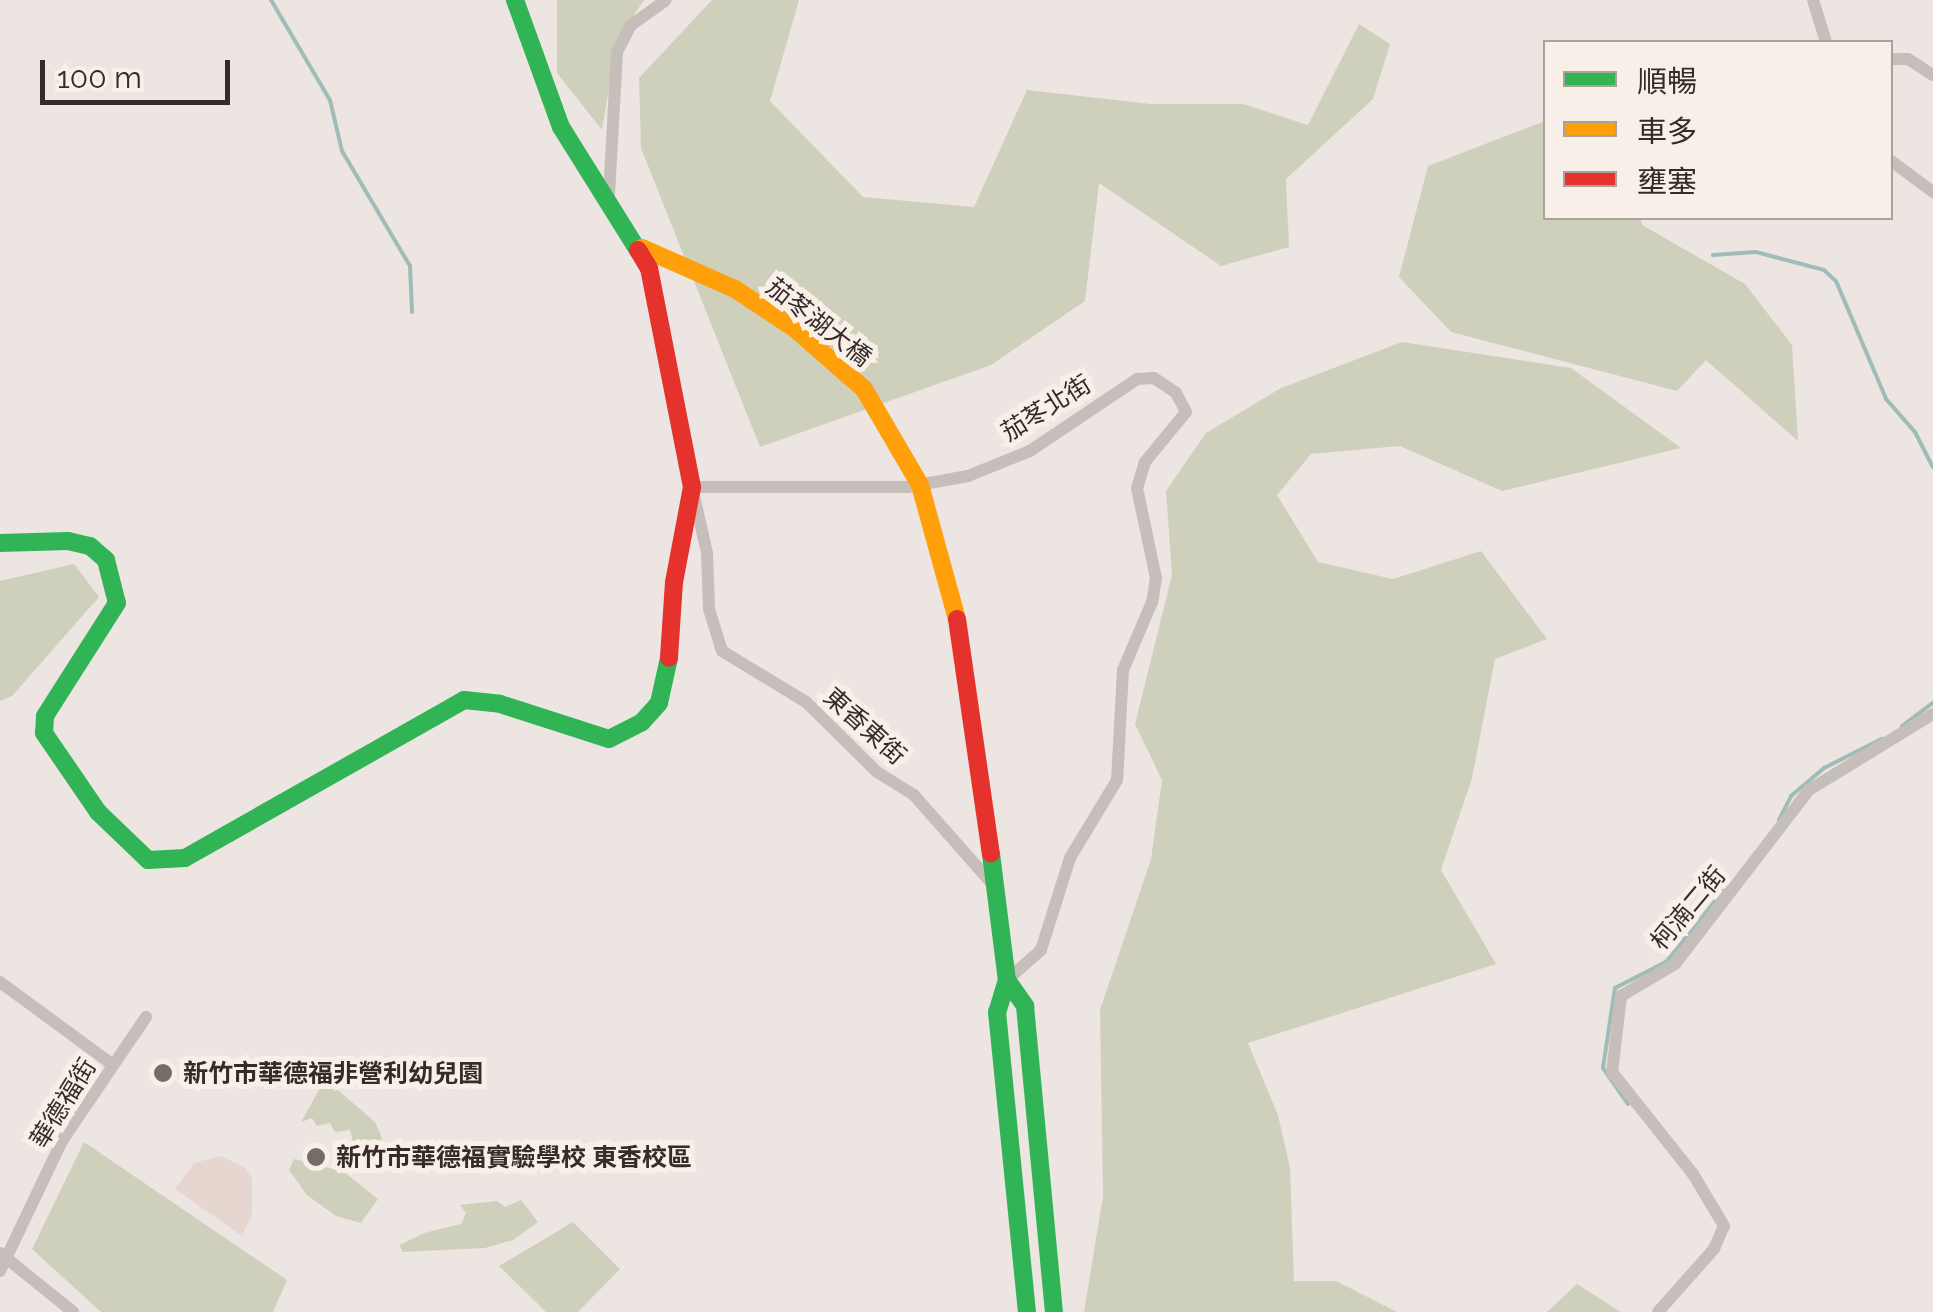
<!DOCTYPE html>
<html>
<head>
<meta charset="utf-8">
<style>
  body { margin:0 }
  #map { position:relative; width:1933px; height:1312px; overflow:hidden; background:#ece5e1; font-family:Raleway,"Noto Sans TC",sans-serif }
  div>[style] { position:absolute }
  .green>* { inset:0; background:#cfd0bc }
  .plaza>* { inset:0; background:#e5d7cf }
  .stream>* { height:4px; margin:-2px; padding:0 2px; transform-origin:2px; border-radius:2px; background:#9fbcb8 }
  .street>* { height:12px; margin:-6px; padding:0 6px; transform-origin:6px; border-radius:6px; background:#c5beba }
  .fast>* { height:18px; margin:-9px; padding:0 9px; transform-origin:9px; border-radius:9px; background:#30b455 }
  .slow>* { height:18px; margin:-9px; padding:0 9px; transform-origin:9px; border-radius:9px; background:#ff9f0a }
  .jam>* { height:18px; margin:-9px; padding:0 9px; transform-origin:9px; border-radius:9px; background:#e5322d }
  .dots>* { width:28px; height:28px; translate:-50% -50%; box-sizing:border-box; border:5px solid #f8efe9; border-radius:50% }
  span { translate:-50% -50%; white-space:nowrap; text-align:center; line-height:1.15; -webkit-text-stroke:10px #f8efe9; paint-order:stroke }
  .street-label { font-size:25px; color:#352b29 }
  .poi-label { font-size:25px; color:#352b29; font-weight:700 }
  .left { translate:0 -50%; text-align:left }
  .legend { position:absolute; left:1543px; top:40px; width:350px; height:180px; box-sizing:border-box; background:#f8efe9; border:2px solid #aaa19c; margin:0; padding:12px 18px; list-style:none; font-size:30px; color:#352b29 }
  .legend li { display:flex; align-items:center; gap:20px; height:50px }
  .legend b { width:50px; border:2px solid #aaa19c }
  .scale { position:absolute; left:40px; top:60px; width:190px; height:45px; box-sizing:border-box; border:5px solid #352b29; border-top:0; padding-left:12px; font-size:30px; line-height:35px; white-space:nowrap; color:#352b29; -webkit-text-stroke:8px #f8efe9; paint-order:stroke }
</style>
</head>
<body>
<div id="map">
  <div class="green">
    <i style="clip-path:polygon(557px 0,644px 0,617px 40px,602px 130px,557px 73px)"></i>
    <i style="clip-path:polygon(712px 0,799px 0,770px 101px,863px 197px,974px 207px,1027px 90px,1151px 104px,1243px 104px,1308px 125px,1359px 24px,1390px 44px,1373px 99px,1286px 179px,1289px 247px,1221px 266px,1099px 183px,1085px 301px,991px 365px,760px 447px,641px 148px,639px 78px)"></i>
    <i style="clip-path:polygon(1545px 121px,1546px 218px,1640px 218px,1642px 225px,1745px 284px,1792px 345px,1798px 441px,1706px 360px,1677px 391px,1451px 332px,1399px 277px,1428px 166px)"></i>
    <i style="clip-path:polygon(1402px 342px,1571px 368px,1681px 448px,1502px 491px,1400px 446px,1311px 454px,1277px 495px,1318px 562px,1393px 579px,1481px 551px,1547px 639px,1495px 659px,1472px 778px,1441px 870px,1496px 964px,1248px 1043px,1278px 1115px,1290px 1168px,1294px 1281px,1336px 1281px,1397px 1312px,1084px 1312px,1103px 1196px,1100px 1010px,1151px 859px,1162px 780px,1135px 724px,1172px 575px,1166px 491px,1206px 433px,1281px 388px)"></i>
    <i style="clip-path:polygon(74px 564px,99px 597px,12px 696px,0 701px,0 581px)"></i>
    <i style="clip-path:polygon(325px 1079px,375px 1122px,382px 1138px,375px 1156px,365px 1140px,353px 1142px,350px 1130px,335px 1132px,330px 1123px,317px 1126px,312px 1118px,301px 1122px)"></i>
    <i style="clip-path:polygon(84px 1142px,287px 1280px,273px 1312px,101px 1312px,32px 1249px)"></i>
    <i style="clip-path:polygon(294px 1159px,344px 1172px,378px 1199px,361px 1223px,336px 1216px,307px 1195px,289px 1170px)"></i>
    <i style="clip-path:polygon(521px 1200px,538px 1222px,513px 1240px,485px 1248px,402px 1252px,400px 1245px,424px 1233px,461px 1224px,466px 1213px,460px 1205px,497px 1201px,505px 1207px)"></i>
    <i style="clip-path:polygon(573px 1222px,620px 1269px,578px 1312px,546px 1312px,499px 1266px)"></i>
    <i style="clip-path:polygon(1577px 1284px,1621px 1312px,1547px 1312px)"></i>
  </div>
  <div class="plaza">
    <i style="clip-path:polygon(220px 1156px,244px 1167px,252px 1179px,252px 1214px,242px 1236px,175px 1189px,194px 1163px)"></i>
  </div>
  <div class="stream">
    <i style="left:271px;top:0;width:116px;rotate:59.5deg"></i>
    <i style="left:330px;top:100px;width:52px;rotate:76.8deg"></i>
    <i style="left:342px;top:151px;width:134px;rotate:59.4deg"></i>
    <i style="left:410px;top:266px;width:46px;rotate:87.5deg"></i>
    <i style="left:1713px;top:255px;width:43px;rotate:-4deg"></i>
    <i style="left:1756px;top:252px;width:70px;rotate:14.8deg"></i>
    <i style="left:1824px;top:270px;width:16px;rotate:43deg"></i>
    <i style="left:1836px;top:281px;width:128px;rotate:67deg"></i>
    <i style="left:1886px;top:399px;width:44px;rotate:48.7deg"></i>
    <i style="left:1915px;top:432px;width:39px;rotate:63deg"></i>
    <i style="left:1902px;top:726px;width:39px;rotate:-37deg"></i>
    <i style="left:1779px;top:820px;width:27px;rotate:-63deg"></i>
    <i style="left:1791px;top:796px;width:43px;rotate:-40.3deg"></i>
    <i style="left:1824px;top:768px;width:65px;rotate:-26.6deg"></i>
    <i style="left:1628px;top:1104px;width:44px;rotate:-124.8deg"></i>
    <i style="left:1603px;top:1068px;width:81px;rotate:-81.5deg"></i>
    <i style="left:1615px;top:988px;width:57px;rotate:-27deg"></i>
    <i style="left:1666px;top:962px;width:97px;rotate:-51.2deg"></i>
  </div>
  <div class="street">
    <i style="left:1813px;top:0;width:44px;rotate:72.8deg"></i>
    <i style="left:1890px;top:59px;width:18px"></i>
    <i style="left:1908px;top:59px;width:30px;rotate:33deg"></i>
    <i style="left:1890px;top:160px;width:54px;rotate:36.7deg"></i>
    <i style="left:609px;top:195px;width:143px;rotate:-86.8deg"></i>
    <i style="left:617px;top:52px;width:29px;rotate:-63deg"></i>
    <i style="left:630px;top:26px;width:44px;rotate:-35.8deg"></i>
    <i style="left:995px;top:887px;width:123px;rotate:-131.4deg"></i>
    <i style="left:914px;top:795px;width:44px;rotate:-148.1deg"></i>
    <i style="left:877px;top:772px;width:100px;rotate:-135.4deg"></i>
    <i style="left:806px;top:702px;width:98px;rotate:-148.7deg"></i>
    <i style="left:722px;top:651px;width:44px;rotate:-107.2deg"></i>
    <i style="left:709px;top:609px;width:56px;rotate:-92deg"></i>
    <i style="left:707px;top:553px;width:68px;rotate:-102.8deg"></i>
    <i style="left:692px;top:487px;width:215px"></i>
    <i style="left:907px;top:487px;width:62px;rotate:-10.2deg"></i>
    <i style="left:968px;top:476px;width:67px;rotate:-22deg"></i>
    <i style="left:1030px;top:451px;width:129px;rotate:-33.9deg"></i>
    <i style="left:1137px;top:379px;width:17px;rotate:-3deg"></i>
    <i style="left:1154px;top:378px;width:27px;rotate:34deg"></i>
    <i style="left:1176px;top:393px;width:21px;rotate:62deg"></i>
    <i style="left:1186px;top:412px;width:65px;rotate:129.4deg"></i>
    <i style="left:1145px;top:462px;width:27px;rotate:107deg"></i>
    <i style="left:1137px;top:488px;width:92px;rotate:78.1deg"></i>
    <i style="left:1156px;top:578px;width:24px;rotate:99deg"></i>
    <i style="left:1152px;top:602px;width:74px;rotate:113.1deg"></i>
    <i style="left:1123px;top:670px;width:110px;rotate:93.1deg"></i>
    <i style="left:1117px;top:780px;width:91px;rotate:121.1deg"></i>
    <i style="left:1070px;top:858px;width:96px;rotate:107.5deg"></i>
    <i style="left:1041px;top:950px;width:45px;rotate:138.6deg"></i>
    <i style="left:0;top:982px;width:140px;rotate:36.3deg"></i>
    <i style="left:0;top:1253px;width:94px;rotate:38.9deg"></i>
    <i style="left:0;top:1271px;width:144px;rotate:-64.5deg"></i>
    <i style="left:62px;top:1141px;width:150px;rotate:-55.9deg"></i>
    <i style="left:1658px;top:1312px;width:84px;rotate:-48.4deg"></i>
    <i style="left:1714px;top:1249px;width:25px;rotate:-67deg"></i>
    <i style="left:1724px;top:1226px;width:61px;rotate:-120.8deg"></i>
    <i style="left:1693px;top:1174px;width:130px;rotate:-128.5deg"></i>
    <i style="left:1612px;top:1072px;width:77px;rotate:-83.2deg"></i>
    <i style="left:1621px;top:996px;width:63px;rotate:-30.7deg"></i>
    <i style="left:1675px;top:964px;width:220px;rotate:-52.4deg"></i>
    <i style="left:1809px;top:790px;width:145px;rotate:-31.5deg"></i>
  </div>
  <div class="fast">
    <i style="left:515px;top:0;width:135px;rotate:70.1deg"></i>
    <i style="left:561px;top:127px;width:145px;rotate:58deg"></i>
    <i style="left:0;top:543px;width:68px;rotate:-1.7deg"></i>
    <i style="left:68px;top:541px;width:23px;rotate:13deg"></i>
    <i style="left:90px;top:546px;width:21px;rotate:41deg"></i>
    <i style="left:106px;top:560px;width:44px;rotate:75.7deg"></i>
    <i style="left:117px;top:603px;width:134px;rotate:122.5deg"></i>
    <i style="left:45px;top:716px;width:17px;rotate:93deg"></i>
    <i style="left:44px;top:733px;width:96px;rotate:55.6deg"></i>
    <i style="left:98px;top:812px;width:69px;rotate:43.8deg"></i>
    <i style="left:148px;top:860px;width:37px;rotate:-3deg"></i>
    <i style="left:185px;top:858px;width:321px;rotate:-29.5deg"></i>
    <i style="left:464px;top:700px;width:36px;rotate:6deg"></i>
    <i style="left:500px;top:704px;width:114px;rotate:17.8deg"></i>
    <i style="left:609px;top:739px;width:37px;rotate:-27deg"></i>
    <i style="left:642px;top:722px;width:25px;rotate:-48deg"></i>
    <i style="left:659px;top:703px;width:46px;rotate:-77.5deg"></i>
    <i style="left:991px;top:854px;width:127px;rotate:82.8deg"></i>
    <i style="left:1007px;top:980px;width:34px;rotate:107deg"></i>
    <i style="left:997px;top:1012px;width:301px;rotate:84.3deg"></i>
    <i style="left:1007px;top:980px;width:32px;rotate:55deg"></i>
    <i style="left:1025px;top:1006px;width:307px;rotate:84.6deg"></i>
  </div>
  <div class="slow">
    <i style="left:642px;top:248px;width:102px;rotate:23.8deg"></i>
    <i style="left:735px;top:289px;width:71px;rotate:33.5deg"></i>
    <i style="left:794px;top:328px;width:93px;rotate:41.1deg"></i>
    <i style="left:864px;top:389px;width:111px;rotate:59.7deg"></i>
    <i style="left:920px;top:485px;width:139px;rotate:74.6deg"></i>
  </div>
  <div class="jam">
    <i style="left:638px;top:250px;width:21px;rotate:59deg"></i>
    <i style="left:649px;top:268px;width:223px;rotate:78.9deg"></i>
    <i style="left:692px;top:487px;width:97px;rotate:100.7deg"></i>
    <i style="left:674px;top:582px;width:76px;rotate:93.8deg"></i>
    <i style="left:957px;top:619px;width:237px;rotate:81.8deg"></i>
  </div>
  <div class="dots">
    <i style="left:163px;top:1073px;background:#756c69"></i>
    <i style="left:316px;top:1157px;background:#756c69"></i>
  </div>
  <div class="street-label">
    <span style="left:819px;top:322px;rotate:38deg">茄苳湖大橋</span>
    <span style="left:1046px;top:408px;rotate:-32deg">茄苳北街</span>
    <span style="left:865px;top:726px;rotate:42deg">東香東街</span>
    <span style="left:1688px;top:908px;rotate:-50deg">柯湳二街</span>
    <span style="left:63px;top:1103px;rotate:-58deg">華德福街</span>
  </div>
  <div class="poi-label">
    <span class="left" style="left:183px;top:1073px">新竹市華德福非營利幼兒園</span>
    <span class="left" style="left:336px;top:1157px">新竹市華德福實驗學校 東香校區</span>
  </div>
  <ul class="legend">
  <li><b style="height:12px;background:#30b455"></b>順暢</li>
  <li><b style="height:12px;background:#ff9f0a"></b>車多</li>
  <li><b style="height:12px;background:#e5322d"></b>壅塞</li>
  </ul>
  <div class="scale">100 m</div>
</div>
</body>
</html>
